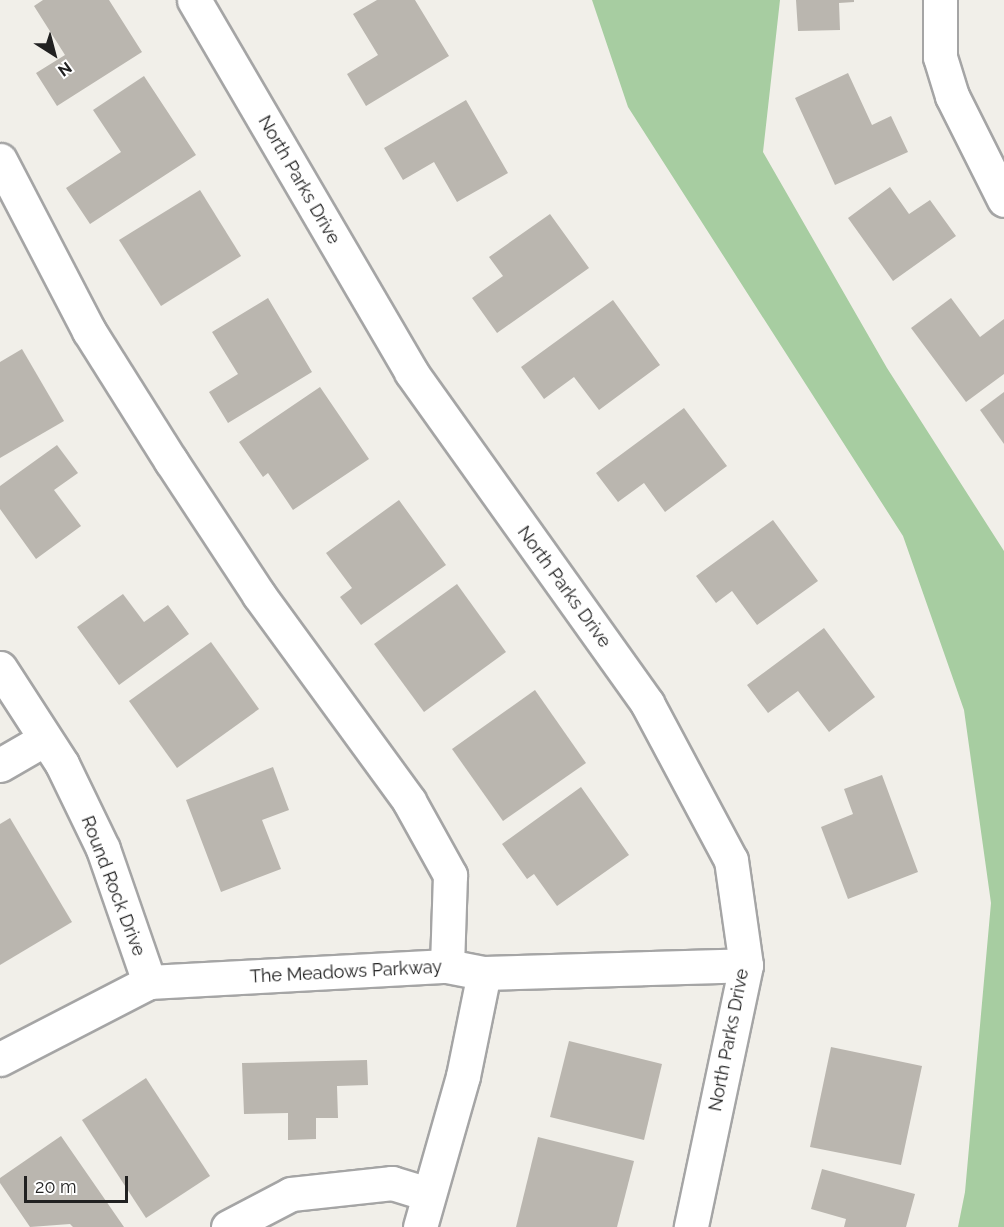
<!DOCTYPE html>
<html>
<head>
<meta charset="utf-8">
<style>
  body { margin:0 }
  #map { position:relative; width:1004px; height:1227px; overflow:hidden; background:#f1efe9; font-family:Raleway,sans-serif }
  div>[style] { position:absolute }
  .forest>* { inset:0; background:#a7cda1 }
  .building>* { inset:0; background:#bab6af }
  .roads { filter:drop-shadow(2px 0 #a5a5a5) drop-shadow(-2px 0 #a5a5a5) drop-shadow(0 2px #a5a5a5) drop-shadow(0 -2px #a5a5a5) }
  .minor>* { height:33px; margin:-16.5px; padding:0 16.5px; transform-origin:16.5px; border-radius:16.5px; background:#fff }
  span { translate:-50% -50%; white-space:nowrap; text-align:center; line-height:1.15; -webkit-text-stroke:4.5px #fff; paint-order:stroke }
  .street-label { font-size:18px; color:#212121 }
  .north { position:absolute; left:24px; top:24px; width:60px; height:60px; -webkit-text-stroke:4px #fff; paint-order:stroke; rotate:144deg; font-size:16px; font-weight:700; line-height:24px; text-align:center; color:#212121 }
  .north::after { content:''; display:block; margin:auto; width:21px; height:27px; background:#212121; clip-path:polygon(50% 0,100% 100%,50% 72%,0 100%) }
  .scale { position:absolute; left:24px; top:1176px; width:104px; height:27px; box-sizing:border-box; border:3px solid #212121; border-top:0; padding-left:8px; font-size:18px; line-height:21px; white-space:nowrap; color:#212121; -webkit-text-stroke:4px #fff; paint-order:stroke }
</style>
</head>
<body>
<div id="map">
  <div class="forest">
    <i style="clip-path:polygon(592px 0,780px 0,763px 152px,887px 368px,1004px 551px,1004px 1227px,958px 1227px,965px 1192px,991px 903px,964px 710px,903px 536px,628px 107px)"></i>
  </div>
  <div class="building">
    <i style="clip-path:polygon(43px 0,109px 0,142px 52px,57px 106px,36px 73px,65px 55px,34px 6px)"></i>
    <i style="clip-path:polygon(377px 0,415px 0,449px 56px,366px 106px,347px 74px,378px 55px,353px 14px)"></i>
    <i style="clip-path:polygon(796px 0,854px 0,854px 2px,839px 3px,840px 30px,798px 31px)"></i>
    <i style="clip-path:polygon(848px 73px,872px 125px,891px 116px,908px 152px,835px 185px,795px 98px)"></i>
    <i style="clip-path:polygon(144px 76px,196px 155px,90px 224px,66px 188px,121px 152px,93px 110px)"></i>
    <i style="clip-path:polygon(466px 100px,508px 173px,457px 202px,434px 162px,403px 180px,384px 148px)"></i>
    <i style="clip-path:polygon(890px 187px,909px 214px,930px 200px,956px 236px,893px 281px,848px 218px)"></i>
    <i style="clip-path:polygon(200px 190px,241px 256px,161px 306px,119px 240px)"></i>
    <i style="clip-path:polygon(550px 214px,589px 268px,497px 333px,472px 298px,503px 276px,489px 257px)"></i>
    <i style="clip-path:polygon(268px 298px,312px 372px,228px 423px,209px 392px,238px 374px,212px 332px)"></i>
    <i style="clip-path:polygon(951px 298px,980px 337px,1004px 319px,1004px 374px,966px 402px,911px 328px)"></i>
    <i style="clip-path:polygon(613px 300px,660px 365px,599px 410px,574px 377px,544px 399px,521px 367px)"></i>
    <i style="clip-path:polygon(22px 349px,64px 421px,0 458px,0 362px)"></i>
    <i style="clip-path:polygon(320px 387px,369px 459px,293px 510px,268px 473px,263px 477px,239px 442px)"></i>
    <i style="clip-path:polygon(1004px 392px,1004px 444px,980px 410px)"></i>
    <i style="clip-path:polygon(684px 408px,727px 466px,665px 512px,644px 483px,618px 502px,596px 473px)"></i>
    <i style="clip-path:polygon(57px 445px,78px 473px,54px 490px,81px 526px,36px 559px,0 509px,0 486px)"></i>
    <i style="clip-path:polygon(399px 500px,446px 565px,361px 625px,340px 597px,352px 588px,326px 553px)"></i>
    <i style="clip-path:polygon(773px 520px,818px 581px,757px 625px,732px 591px,716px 603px,696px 576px)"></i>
    <i style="clip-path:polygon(457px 584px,506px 652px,424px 712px,374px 644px)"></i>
    <i style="clip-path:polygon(123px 594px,144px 622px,168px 605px,189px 634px,119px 685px,77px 627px)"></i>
    <i style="clip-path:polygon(824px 628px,875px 697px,829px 732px,798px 691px,768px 713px,747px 685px)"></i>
    <i style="clip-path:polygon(211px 642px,259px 709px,177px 768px,129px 701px)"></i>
    <i style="clip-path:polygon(535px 690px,586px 763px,503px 821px,452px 749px)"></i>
    <i style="clip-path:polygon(273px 767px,289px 810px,262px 820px,281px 869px,221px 892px,186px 800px)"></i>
    <i style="clip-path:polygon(882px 775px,918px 872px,848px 899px,821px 827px,853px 814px,844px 789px)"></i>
    <i style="clip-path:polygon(581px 787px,629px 855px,557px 906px,534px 874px,527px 879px,502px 844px)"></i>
    <i style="clip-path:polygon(10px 818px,72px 922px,0 965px,0 824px)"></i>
    <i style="clip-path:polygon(569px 1041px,662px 1064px,644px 1140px,550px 1117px)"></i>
    <i style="clip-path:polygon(831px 1047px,922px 1066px,901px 1165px,810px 1147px)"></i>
    <i style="clip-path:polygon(367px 1060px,368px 1085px,337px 1086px,338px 1118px,316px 1118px,316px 1139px,288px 1140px,288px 1113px,244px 1114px,242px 1063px)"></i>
    <i style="clip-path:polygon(146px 1078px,210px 1176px,146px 1218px,82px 1120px)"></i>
    <i style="clip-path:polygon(61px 1136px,124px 1227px,73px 1227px,70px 1224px,30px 1227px,0 1183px,0 1178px)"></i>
    <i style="clip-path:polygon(538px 1137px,634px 1161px,617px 1227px,516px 1227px)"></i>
    <i style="clip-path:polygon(822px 1169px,915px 1194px,906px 1227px,844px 1227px,846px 1219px,811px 1209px)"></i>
  </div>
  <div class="roads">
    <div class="minor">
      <i style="left:194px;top:0;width:431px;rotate:59.7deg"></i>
      <i style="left:411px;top:372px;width:407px;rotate:54.5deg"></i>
      <i style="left:647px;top:703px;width:178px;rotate:61.9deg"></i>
      <i style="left:731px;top:860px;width:106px;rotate:81.9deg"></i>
      <i style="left:746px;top:965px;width:268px;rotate:101.9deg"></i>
      <i style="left:940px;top:0;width:57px;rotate:90deg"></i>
      <i style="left:940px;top:57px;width:41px;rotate:72.9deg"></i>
      <i style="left:952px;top:96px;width:116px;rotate:63.4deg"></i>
      <i style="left:0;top:160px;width:193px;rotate:62.5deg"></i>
      <i style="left:89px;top:331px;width:154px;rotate:57.8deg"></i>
      <i style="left:171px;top:461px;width:160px;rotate:56.7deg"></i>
      <i style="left:259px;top:595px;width:255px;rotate:53.9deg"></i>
      <i style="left:409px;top:801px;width:85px;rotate:61deg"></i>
      <i style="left:450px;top:875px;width:91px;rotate:91.9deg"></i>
      <i style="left:0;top:668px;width:114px;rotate:57.1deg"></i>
      <i style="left:62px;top:764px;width:94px;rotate:64.2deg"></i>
      <i style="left:103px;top:849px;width:141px;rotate:70.9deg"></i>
      <i style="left:0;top:765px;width:52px;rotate:-30deg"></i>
      <i style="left:0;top:1059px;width:168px;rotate:-27.3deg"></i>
      <i style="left:149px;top:982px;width:298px;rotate:-3.1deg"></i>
      <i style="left:447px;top:966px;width:38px;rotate:11deg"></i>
      <i style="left:484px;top:973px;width:262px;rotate:-1.7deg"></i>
      <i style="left:228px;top:1227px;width:71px;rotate:-27.6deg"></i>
      <i style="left:291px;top:1194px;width:102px;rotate:-6.2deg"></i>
      <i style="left:392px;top:1183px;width:38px;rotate:17deg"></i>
      <i style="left:420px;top:1227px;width:157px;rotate:-74.1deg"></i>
      <i style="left:463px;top:1076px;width:105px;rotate:-78.5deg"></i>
    </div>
  </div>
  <div class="street-label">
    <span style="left:299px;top:180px;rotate:60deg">North Parks Drive</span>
    <span style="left:564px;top:587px;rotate:54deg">North Parks Drive</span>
    <span style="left:113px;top:886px;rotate:69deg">Round Rock Drive</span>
    <span style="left:346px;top:972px;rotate:-3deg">The Meadows Parkway</span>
    <span style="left:729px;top:1040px;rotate:-79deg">North Parks Drive</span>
  </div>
  <div class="north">N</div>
  <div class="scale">20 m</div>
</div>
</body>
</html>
